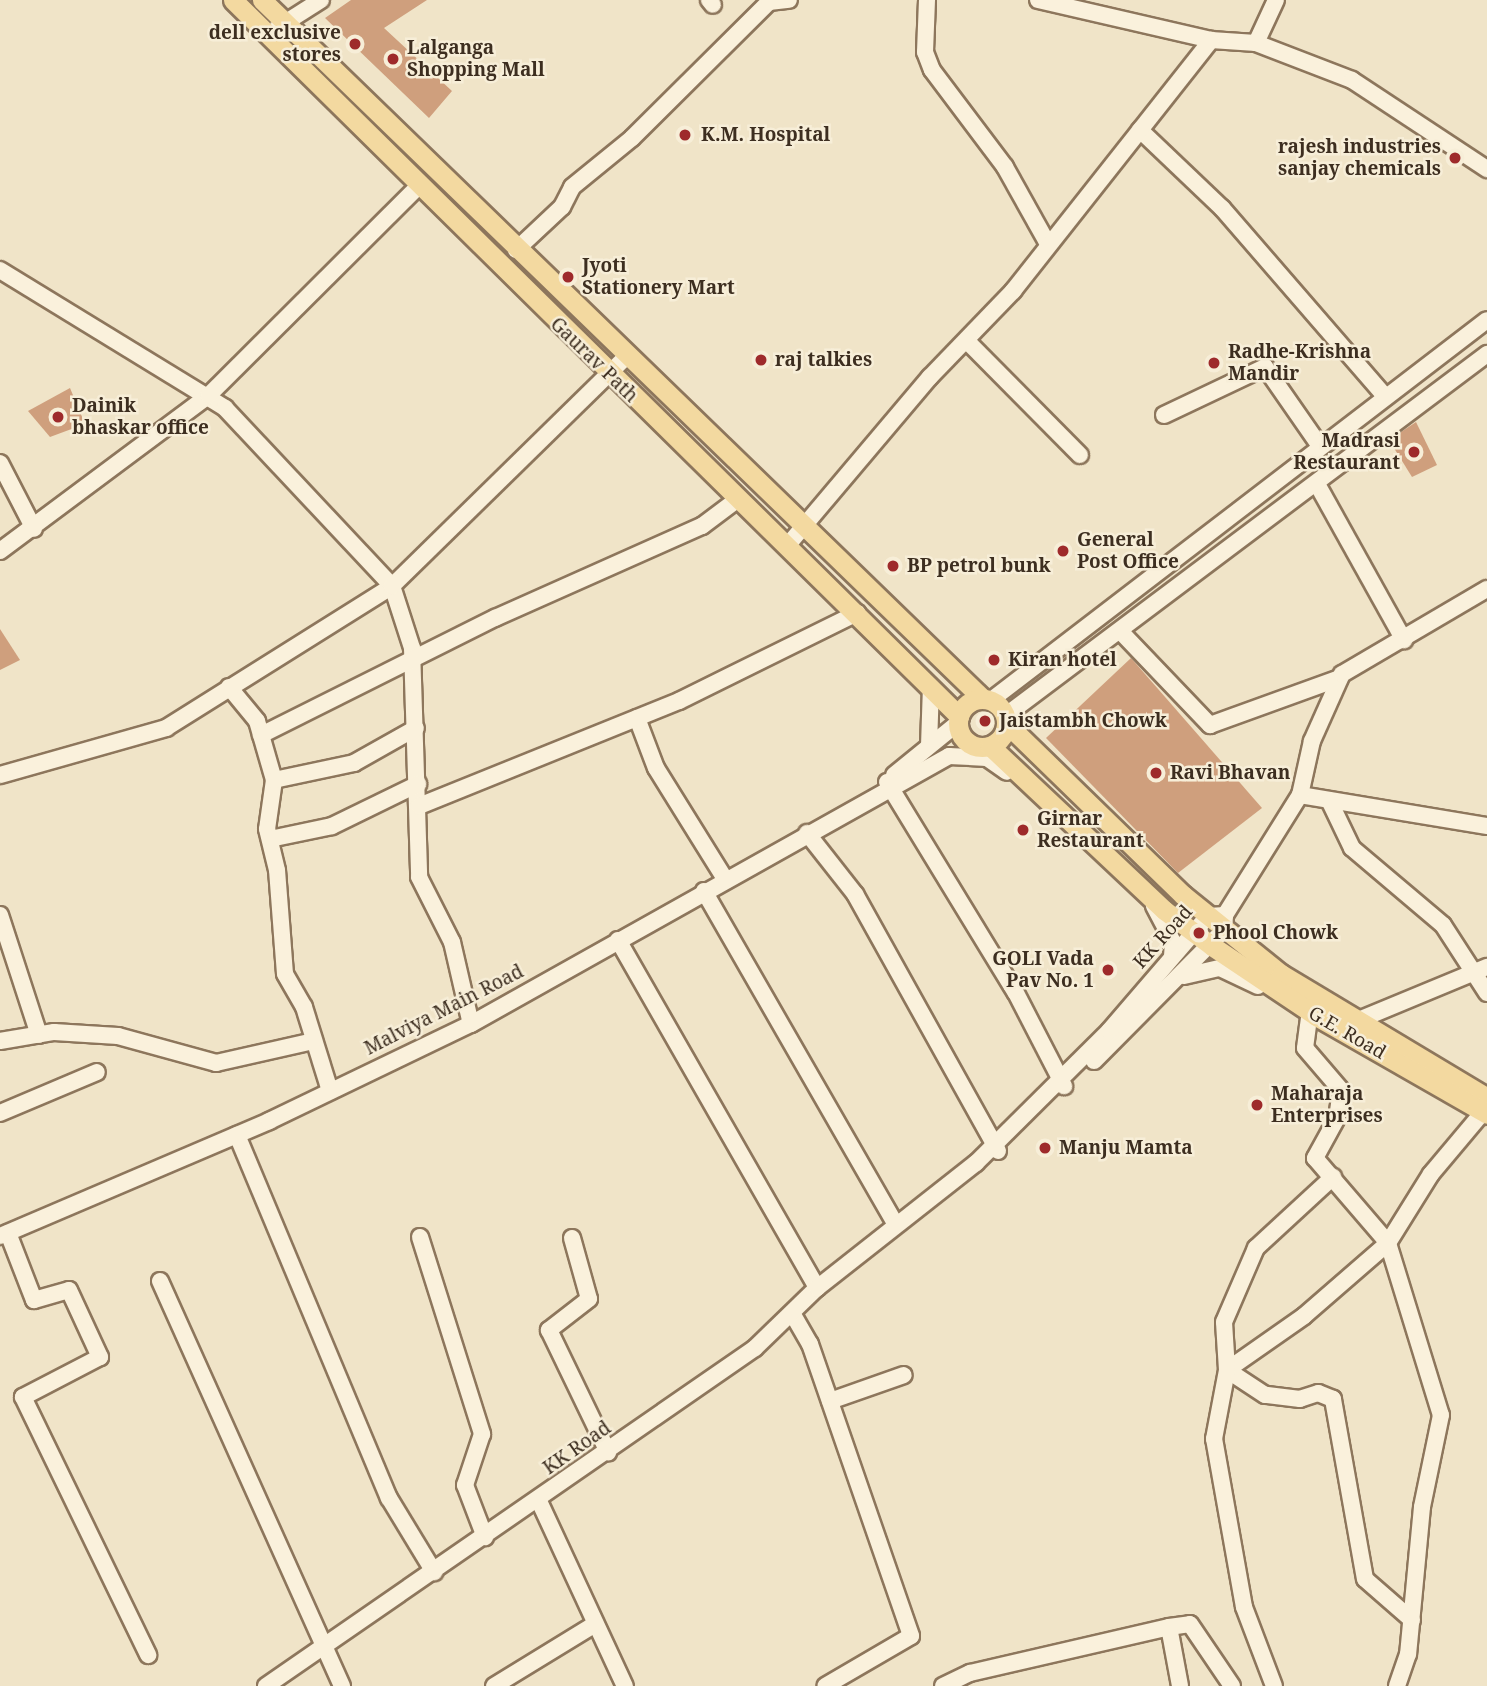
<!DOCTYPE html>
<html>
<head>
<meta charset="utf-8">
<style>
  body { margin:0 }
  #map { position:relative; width:1487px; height:1686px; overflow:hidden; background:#f0e4c8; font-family:"Noto Serif",serif }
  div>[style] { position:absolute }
  .building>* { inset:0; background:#cf9f7d }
  .roads { filter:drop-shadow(2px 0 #8d765c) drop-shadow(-2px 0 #8d765c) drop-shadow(0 2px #8d765c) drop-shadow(0 -2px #8d765c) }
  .minor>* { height:16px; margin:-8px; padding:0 8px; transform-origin:8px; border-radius:8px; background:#faf1dc }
  .major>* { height:19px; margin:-9.5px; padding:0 9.5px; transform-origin:9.5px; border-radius:9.5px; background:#f3d9a0 }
  .major>.ring { margin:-9.5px; padding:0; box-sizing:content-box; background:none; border:19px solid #f3d9a0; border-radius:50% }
  .dots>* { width:19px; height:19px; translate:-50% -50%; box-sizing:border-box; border:4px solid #f7eed8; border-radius:50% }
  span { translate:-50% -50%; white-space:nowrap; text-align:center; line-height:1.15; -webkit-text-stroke:5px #f7eed8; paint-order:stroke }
  .poi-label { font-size:19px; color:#3d2e20; font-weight:700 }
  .right { translate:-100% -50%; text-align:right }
  .left { translate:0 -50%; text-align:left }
  .street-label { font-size:19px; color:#3d2e20 }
</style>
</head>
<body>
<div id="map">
  <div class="building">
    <i style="clip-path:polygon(351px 0,427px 0,384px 28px,452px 91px,429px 118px,325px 18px)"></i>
    <i style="clip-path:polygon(70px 388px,85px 424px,50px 437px,28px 411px)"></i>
    <i style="clip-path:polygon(1416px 422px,1437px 465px,1412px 477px,1389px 440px)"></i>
    <i style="clip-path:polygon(0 629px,20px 660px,0 670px)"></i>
    <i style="clip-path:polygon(1131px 658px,1262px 808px,1178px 873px,1046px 738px)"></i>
  </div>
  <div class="roads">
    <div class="minor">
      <i style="left:709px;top:0;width:6px;rotate:51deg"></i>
      <i style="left:927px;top:0;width:52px;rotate:92.2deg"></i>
      <i style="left:925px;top:52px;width:19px;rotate:69deg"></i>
      <i style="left:932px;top:70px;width:121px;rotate:53deg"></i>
      <i style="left:1005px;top:167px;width:88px;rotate:60.8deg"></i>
      <i style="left:1038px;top:0;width:178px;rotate:13deg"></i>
      <i style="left:1211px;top:40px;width:45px;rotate:3.8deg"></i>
      <i style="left:1256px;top:43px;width:103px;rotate:21.1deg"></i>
      <i style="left:1352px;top:80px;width:162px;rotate:33.4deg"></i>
      <i style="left:277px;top:28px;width:52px;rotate:-32.5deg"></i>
      <i style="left:1256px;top:43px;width:47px;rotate:-65.1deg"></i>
      <i style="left:1140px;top:130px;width:113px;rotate:43.6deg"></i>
      <i style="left:1222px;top:208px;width:250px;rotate:49.1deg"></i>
      <i style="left:516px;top:250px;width:63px;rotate:-43.1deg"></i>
      <i style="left:562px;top:207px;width:22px;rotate:-63deg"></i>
      <i style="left:572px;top:187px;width:77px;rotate:-39.2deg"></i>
      <i style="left:632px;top:138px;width:193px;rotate:-44.8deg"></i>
      <i style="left:769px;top:2px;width:20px;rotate:-6deg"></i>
      <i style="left:0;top:270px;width:264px;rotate:31.5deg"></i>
      <i style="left:225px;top:408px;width:244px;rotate:46.8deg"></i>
      <i style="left:392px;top:586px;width:65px;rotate:72.1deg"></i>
      <i style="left:412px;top:648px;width:229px;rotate:88.2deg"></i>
      <i style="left:419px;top:877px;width:73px;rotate:63.1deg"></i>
      <i style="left:452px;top:942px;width:84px;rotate:77deg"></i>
      <i style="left:968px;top:342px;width:159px;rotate:45.3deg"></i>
      <i style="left:1164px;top:415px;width:112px;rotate:-25.4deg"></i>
      <i style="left:1265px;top:367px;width:96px;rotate:55.2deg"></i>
      <i style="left:0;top:463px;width:74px;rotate:62.7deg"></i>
      <i style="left:1317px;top:484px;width:179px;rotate:60.9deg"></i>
      <i style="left:787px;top:546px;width:221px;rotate:-49.8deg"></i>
      <i style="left:930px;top:377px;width:120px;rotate:-46deg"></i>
      <i style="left:1013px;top:291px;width:320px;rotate:-51.7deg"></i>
      <i style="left:0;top:551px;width:261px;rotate:-36.7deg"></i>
      <i style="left:209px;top:395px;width:293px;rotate:-44.9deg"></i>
      <i style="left:1121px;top:632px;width:129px;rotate:46.3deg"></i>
      <i style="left:1210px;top:725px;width:138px;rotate:-19.9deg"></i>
      <i style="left:229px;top:687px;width:44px;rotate:50.5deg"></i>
      <i style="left:257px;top:721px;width:61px;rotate:73.9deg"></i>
      <i style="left:274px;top:780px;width:49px;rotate:98.1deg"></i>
      <i style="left:267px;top:829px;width:42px;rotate:76.3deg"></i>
      <i style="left:277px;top:870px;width:104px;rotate:85.6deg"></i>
      <i style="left:285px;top:974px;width:38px;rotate:60deg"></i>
      <i style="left:304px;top:1007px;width:88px;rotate:72.8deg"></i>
      <i style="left:990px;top:701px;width:626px;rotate:-37.47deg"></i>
      <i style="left:1005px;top:716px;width:603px;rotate:-36.91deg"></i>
      <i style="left:637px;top:718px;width:53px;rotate:69.2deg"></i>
      <i style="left:656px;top:768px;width:131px;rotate:58.1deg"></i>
      <i style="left:261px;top:735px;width:262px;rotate:-26.6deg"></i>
      <i style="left:495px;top:618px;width:227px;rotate:-24deg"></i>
      <i style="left:702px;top:526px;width:45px;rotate:-36.9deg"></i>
      <i style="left:929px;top:746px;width:59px;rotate:-88.1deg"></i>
      <i style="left:0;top:775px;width:173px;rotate:-15.8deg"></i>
      <i style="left:166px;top:728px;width:267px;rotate:-32.1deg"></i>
      <i style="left:392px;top:586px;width:329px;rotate:-44.4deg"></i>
      <i style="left:894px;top:775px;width:82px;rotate:-39.1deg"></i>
      <i style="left:274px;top:780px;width:82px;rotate:-12deg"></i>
      <i style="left:354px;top:763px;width:71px;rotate:-29.4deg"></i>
      <i style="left:887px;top:782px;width:247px;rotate:58.6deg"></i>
      <i style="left:1016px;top:993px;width:105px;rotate:62.7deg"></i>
      <i style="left:1300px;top:795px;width:190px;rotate:9.4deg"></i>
      <i style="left:1329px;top:800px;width:53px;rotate:64.4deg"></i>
      <i style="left:1352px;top:848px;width:119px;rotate:40.2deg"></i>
      <i style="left:1443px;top:925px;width:81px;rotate:57.1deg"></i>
      <i style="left:419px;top:806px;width:280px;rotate:-22deg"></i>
      <i style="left:679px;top:701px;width:199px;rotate:-26.3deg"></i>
      <i style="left:807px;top:833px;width:78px;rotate:51.8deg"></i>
      <i style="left:855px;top:894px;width:294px;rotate:60.9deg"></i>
      <i style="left:270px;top:839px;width:63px;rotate:-11.8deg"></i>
      <i style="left:332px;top:826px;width:96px;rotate:-26deg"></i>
      <i style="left:704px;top:891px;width:385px;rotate:60.1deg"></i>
      <i style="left:1154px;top:906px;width:41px;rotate:62.2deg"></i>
      <i style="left:1173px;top:942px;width:13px;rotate:94deg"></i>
      <i style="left:0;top:915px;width:126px;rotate:72deg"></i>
      <i style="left:618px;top:940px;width:401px;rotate:60.2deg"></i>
      <i style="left:1184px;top:976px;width:37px;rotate:-13deg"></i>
      <i style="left:1220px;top:968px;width:42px;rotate:25.3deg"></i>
      <i style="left:1311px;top:1003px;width:45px;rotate:97.6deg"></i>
      <i style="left:1305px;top:1048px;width:55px;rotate:49.4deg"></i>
      <i style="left:1341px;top:1090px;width:28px;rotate:98deg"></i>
      <i style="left:1337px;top:1118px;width:46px;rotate:118.8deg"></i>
      <i style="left:1315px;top:1158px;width:112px;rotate:49.3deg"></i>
      <i style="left:1388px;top:1243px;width:180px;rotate:72.9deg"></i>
      <i style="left:1441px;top:1415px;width:94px;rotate:101.7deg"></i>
      <i style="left:1422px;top:1507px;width:148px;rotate:95.4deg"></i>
      <i style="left:1408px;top:1654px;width:34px;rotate:109deg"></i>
      <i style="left:1354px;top:1022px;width:144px;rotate:-22.5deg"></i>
      <i style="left:0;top:1041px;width:55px;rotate:-9.5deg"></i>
      <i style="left:54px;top:1032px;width:64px;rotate:3.6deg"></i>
      <i style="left:118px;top:1036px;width:102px;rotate:15.4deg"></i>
      <i style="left:216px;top:1063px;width:100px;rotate:-12.7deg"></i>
      <i style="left:1094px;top:1061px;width:185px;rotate:-45.2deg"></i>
      <i style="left:1224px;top:930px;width:15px;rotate:-86deg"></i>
      <i style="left:1225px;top:915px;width:142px;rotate:-58deg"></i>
      <i style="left:1300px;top:795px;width:55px;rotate:-77.5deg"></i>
      <i style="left:1312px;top:741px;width:73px;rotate:-65.9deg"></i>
      <i style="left:1342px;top:674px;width:168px;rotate:-30.4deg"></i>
      <i style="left:0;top:1113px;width:105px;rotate:-22.9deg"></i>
      <i style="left:237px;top:1135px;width:394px;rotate:67.3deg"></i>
      <i style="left:389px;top:1498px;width:87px;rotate:58.7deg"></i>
      <i style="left:8px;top:1233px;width:72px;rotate:68.8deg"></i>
      <i style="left:34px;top:1300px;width:36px;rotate:-16deg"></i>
      <i style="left:69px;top:1290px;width:74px;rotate:65.2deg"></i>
      <i style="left:100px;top:1357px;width:87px;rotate:152.5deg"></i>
      <i style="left:23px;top:1397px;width:287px;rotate:64.1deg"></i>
      <i style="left:0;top:1236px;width:293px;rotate:-23.1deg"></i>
      <i style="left:269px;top:1121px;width:224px;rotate:-25.7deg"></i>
      <i style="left:471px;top:1024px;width:548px;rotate:-29.28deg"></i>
      <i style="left:949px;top:756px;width:38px;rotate:3deg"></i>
      <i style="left:987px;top:758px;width:24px;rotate:35deg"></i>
      <i style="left:420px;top:1237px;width:207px;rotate:72.5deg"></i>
      <i style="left:482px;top:1434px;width:54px;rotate:108.4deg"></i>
      <i style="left:465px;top:1485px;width:56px;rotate:69deg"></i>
      <i style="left:572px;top:1238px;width:63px;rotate:74.4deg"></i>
      <i style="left:589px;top:1299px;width:51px;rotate:142.2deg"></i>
      <i style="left:549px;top:1330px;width:136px;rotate:64.2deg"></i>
      <i style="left:160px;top:1281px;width:444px;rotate:65.8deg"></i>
      <i style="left:792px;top:1313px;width:36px;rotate:60deg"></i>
      <i style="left:810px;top:1344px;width:309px;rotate:70.9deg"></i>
      <i style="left:911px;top:1636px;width:99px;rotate:149.8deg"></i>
      <i style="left:830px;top:1401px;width:78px;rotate:-19.4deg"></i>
      <i style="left:539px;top:1501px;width:204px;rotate:65.1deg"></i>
      <i style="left:1412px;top:1620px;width:62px;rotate:-138.9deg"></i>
      <i style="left:1365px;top:1579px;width:183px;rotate:-100.1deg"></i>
      <i style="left:1333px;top:1399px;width:16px;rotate:-158deg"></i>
      <i style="left:1318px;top:1393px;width:19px;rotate:162deg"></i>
      <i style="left:1300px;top:1399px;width:35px;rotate:-173deg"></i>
      <i style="left:1265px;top:1395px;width:45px;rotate:-146.7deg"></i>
      <i style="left:1227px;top:1370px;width:94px;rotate:-35deg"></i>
      <i style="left:1304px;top:1316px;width:111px;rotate:-41deg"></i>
      <i style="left:1388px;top:1243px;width:81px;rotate:-58.1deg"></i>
      <i style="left:1431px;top:1174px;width:81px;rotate:-50deg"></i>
      <i style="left:1169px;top:1627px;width:21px;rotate:-8deg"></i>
      <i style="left:1190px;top:1624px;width:75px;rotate:55.9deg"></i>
      <i style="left:266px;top:1686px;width:594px;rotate:-34.65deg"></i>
      <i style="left:755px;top:1348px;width:86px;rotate:-44.1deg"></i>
      <i style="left:817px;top:1288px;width:202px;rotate:-38.2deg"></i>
      <i style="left:976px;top:1163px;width:187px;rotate:-44.8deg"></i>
      <i style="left:1109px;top:1031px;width:152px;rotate:-49.3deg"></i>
      <i style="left:1208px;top:916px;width:17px;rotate:-3deg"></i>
      <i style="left:494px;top:1686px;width:119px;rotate:-31.5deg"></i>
      <i style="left:943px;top:1686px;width:30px;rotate:-26deg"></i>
      <i style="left:970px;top:1673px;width:204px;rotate:-13deg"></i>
      <i style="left:1169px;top:1627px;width:60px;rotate:79.4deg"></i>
      <i style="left:1274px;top:1686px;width:85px;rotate:-110.8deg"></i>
      <i style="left:1244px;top:1607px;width:171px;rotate:-100.1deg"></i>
      <i style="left:1214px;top:1439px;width:70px;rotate:-79.3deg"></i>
      <i style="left:1227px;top:1370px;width:48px;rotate:-93.6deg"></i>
      <i style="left:1224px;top:1322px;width:81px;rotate:-66.6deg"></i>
      <i style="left:1256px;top:1248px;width:105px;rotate:-42.7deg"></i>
    </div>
    <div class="major">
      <i style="left:233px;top:0;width:1020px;rotate:44.6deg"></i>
      <i style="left:262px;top:0;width:1004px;rotate:44.11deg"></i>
      <i class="ring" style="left:958px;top:699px;width:29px;height:29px"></i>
      <i style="left:1006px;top:723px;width:247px;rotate:44.2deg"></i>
      <i style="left:1183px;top:895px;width:126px;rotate:38.9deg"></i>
      <i style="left:1281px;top:974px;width:240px;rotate:31deg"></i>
      <i style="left:990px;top:746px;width:239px;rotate:43.3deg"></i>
      <i style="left:1164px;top:910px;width:60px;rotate:36.9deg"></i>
      <i style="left:1212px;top:946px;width:125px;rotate:33.9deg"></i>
      <i style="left:1316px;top:1016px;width:197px;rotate:29.8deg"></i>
    </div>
  </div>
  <div class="dots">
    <i style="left:355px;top:44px;background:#9e2a2b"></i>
    <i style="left:393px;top:59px;background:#9e2a2b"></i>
    <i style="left:685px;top:135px;background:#9e2a2b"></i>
    <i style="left:1455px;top:158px;background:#9e2a2b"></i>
    <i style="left:568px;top:277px;background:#9e2a2b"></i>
    <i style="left:761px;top:360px;background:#9e2a2b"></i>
    <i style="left:1214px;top:363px;background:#9e2a2b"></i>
    <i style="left:58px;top:417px;background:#9e2a2b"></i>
    <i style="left:1414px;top:452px;background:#9e2a2b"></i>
    <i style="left:1063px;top:551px;background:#9e2a2b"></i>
    <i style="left:893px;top:566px;background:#9e2a2b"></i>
    <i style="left:994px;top:660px;background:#9e2a2b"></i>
    <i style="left:985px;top:721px;background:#9e2a2b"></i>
    <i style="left:1156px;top:773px;background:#9e2a2b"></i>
    <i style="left:1023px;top:830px;background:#9e2a2b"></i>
    <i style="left:1199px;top:933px;background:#9e2a2b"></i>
    <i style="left:1108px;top:970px;background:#9e2a2b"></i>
    <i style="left:1257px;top:1105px;background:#9e2a2b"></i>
    <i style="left:1045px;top:1148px;background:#9e2a2b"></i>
  </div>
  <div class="poi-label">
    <span class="right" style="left:341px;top:44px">dell exclusive<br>stores</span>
    <span class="left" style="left:407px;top:59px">Lalganga<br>Shopping Mall</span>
    <span class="left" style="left:701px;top:135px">K.M. Hospital</span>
    <span class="right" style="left:1441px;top:158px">rajesh industries<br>sanjay chemicals</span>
    <span class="left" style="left:582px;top:277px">Jyoti<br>Stationery Mart</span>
    <span class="left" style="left:1228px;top:363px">Radhe-Krishna<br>Mandir</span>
    <span class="left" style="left:775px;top:360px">raj talkies</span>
    <span class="left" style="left:72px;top:417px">Dainik<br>bhaskar office</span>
    <span class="right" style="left:1400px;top:452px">Madrasi<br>Restaurant</span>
    <span class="left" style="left:1077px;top:551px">General<br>Post Office</span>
    <span class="left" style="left:907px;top:566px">BP petrol bunk</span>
    <span class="left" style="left:1008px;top:660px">Kiran hotel</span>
    <span class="left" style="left:999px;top:721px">Jaistambh Chowk</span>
    <span class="left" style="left:1170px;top:773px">Ravi Bhavan</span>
    <span class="left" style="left:1037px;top:830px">Girnar<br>Restaurant</span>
    <span class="left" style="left:1213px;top:933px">Phool Chowk</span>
    <span class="right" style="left:1094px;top:970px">GOLI Vada<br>Pav No. 1</span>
    <span class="left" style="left:1271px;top:1105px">Maharaja<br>Enterprises</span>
    <span class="left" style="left:1059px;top:1148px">Manju Mamta</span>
  </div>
  <div class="street-label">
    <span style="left:594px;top:360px;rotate:44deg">Gaurav Path</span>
    <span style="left:1163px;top:937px;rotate:-48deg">KK Road</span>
    <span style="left:444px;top:1010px;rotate:-27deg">Malviya Main Road</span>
    <span style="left:1347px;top:1033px;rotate:30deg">G.E. Road</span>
    <span style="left:577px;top:1448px;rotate:-35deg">KK Road</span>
  </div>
</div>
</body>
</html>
